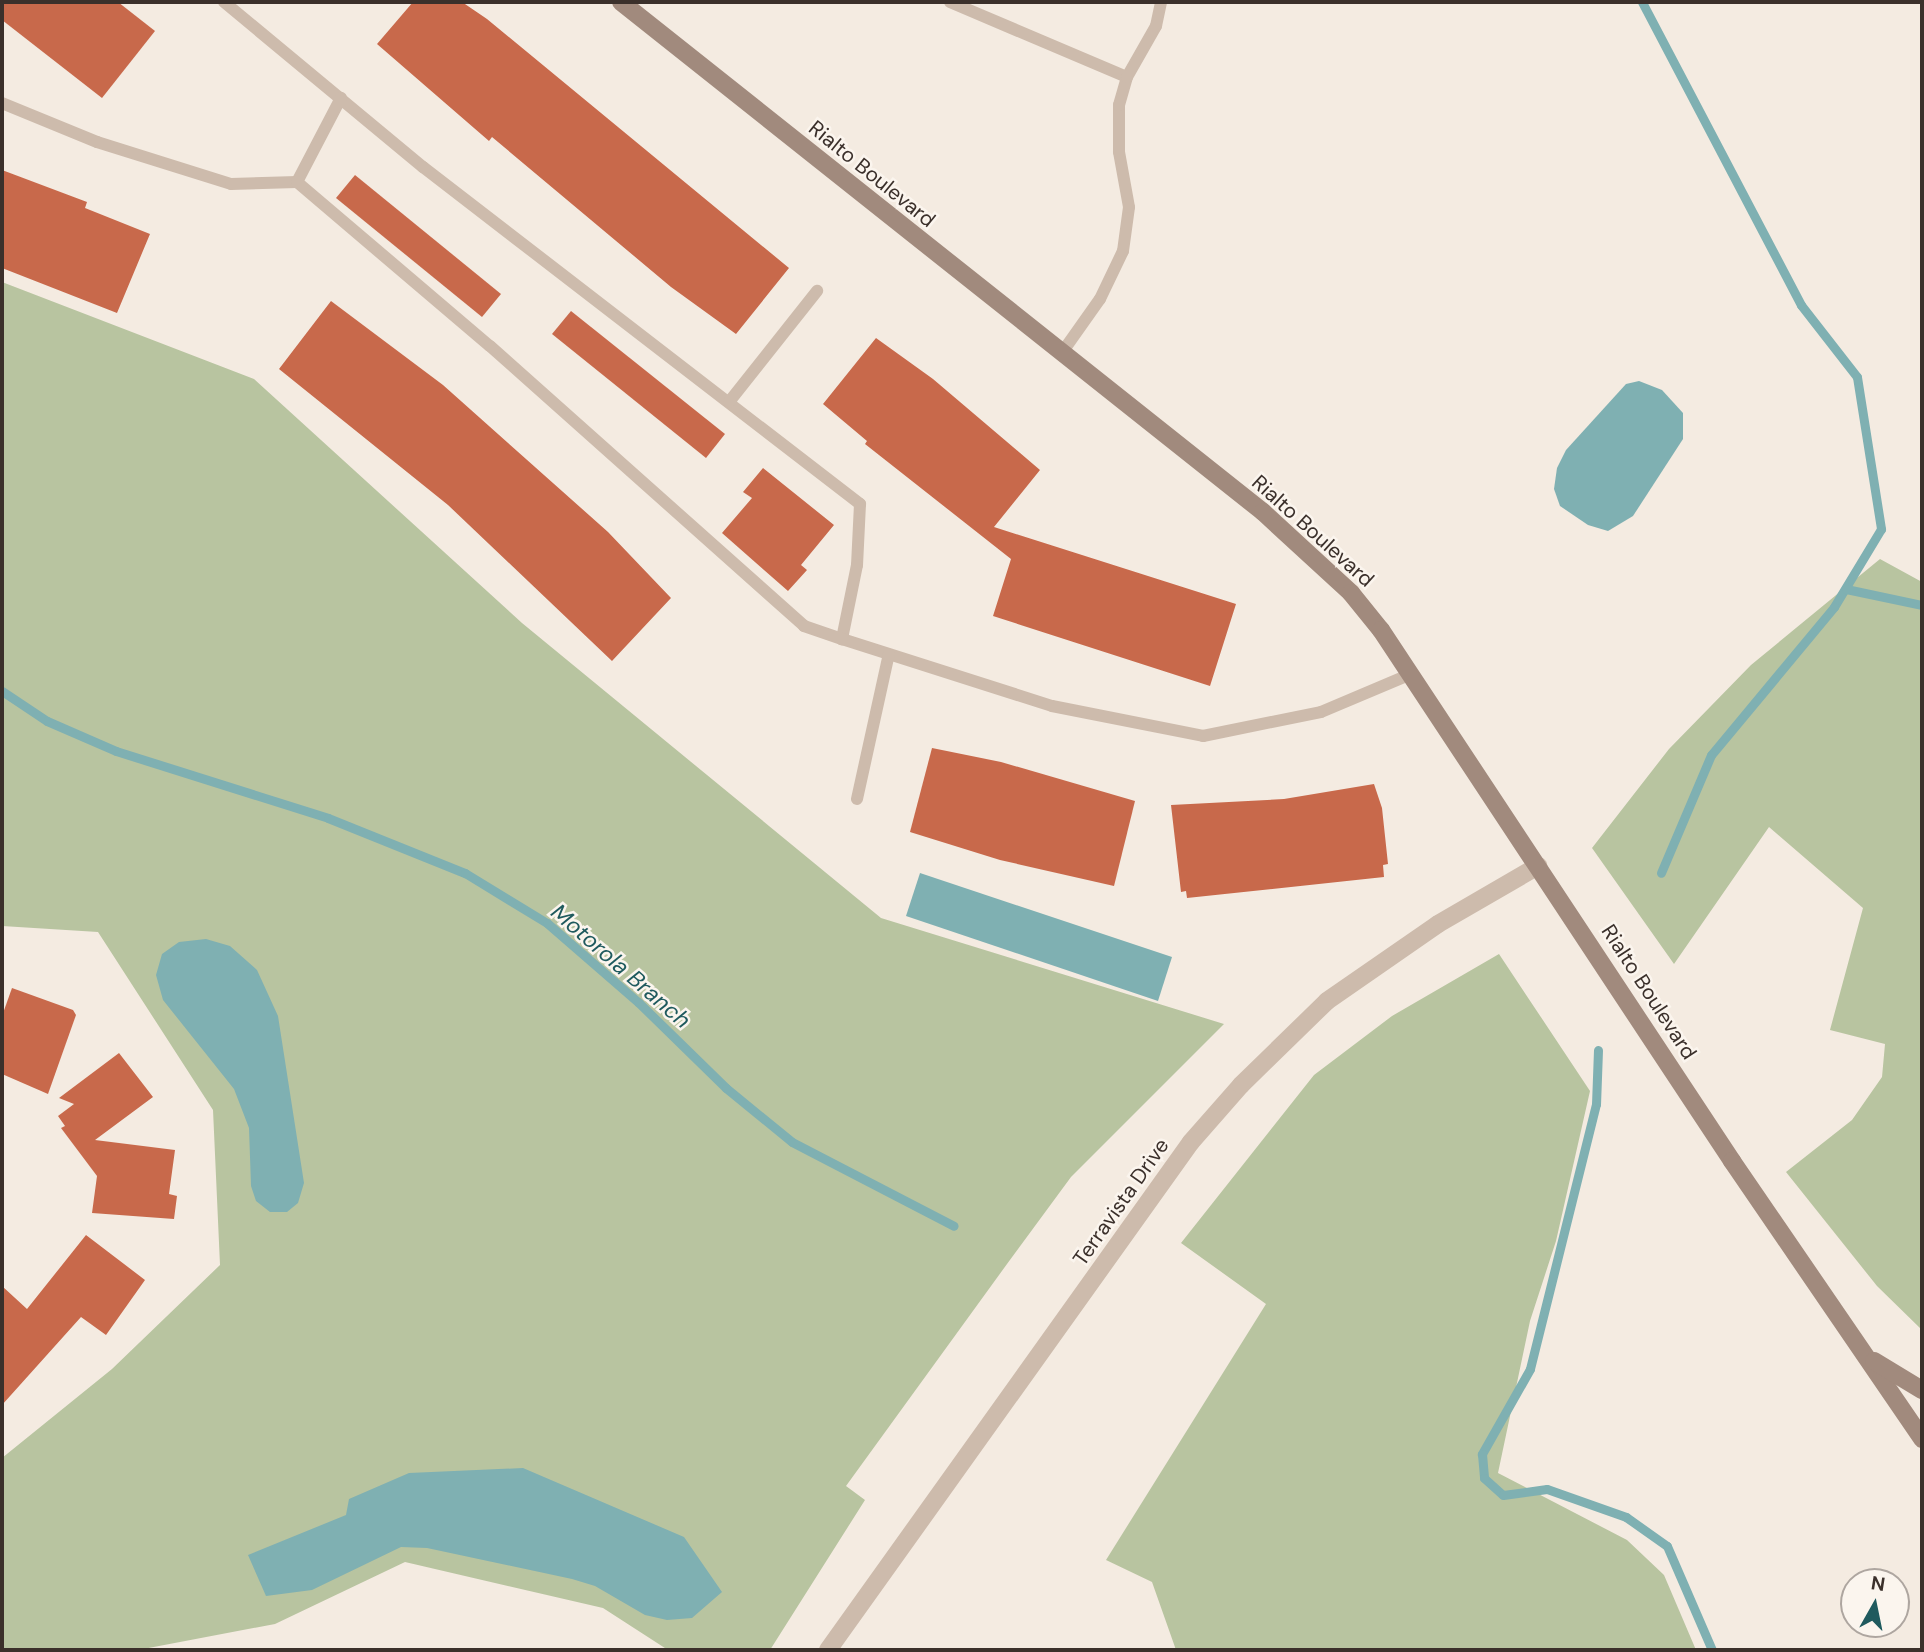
<!DOCTYPE html>
<html>
<head>
<meta charset="utf-8">
<style>
  body { margin:0 }
  #map { position:relative; width:1924px; height:1652px; overflow:hidden; background:#f4ebe1; font-family:"DM Sans",sans-serif }
  div>[style] { position:absolute }
  .green>* { inset:0; background:#b8c4a0 }
  .water>* { inset:0; background:#7fb0b2 }
  .stream>* { height:9px; margin:-4.5px; padding:0 4.5px; transform-origin:4.5px; border-radius:4.5px; background:#7fb0b2 }
  .building>* { inset:0; background:#c8694b }
  .lane>* { height:12px; margin:-6px; padding:0 6px; transform-origin:6px; border-radius:6px; background:#cdbbac }
  .street>* { height:18px; margin:-9px; padding:0 9px; transform-origin:9px; border-radius:9px; background:#cdbbac }
  .secondary>* { height:18px; margin:-9px; padding:0 9px; transform-origin:9px; border-radius:9px; background:#a18a7d }
  span { translate:-50% -50%; white-space:nowrap; text-align:center; line-height:1.15; -webkit-text-stroke:5px #fbf5ee; paint-order:stroke }
  .street-label { font-size:21px; color:#3b302b }
  .water-label { font-size:23px; color:#1f5a5e; font-style:italic }
  .frame { position:absolute; inset:0; border:4px solid #3b302b; pointer-events:none }
  .north { position:absolute; left:1840px; top:1568px; width:70px; height:70px; box-sizing:border-box; background:#fbf5ee; border:2px solid #aea6a0; border-radius:50%; rotate:9deg; font-size:19px; font-weight:700; line-height:28px; text-align:center; color:#3b302b }
  .north::after { content:''; display:block; margin:auto; width:24px; height:32px; background:#1f5a5e; clip-path:polygon(50% 0,100% 100%,50% 72%,0 100%) }
</style>
</head>
<body>
<div id="map">
  <div class="green">
    <i style="clip-path:polygon(2px 282px,254px 379px,522px 623px,881px 918px,1224px 1024px,1071px 1177px,1007px 1264px,846px 1486px,865px 1500px,770px 1650px,668px 1650px,603px 1608px,405px 1562px,275px 1624px,138px 1650px,2px 1650px,2px 1458px,112px 1369px,220px 1265px,213px 1110px,98px 932px,2px 926px)"></i>
    <i style="clip-path:polygon(1880px 559px,1922px 582px,1922px 1330px,1877px 1286px,1786px 1172px,1852px 1120px,1882px 1077px,1885px 1044px,1830px 1030px,1863px 908px,1769px 827px,1674px 964px,1592px 848px,1669px 749px,1751px 665px)"></i>
    <i style="clip-path:polygon(1499px 954px,1590px 1091px,1556px 1241px,1530px 1321px,1498px 1473px,1627px 1540px,1664px 1575px,1696px 1650px,1176px 1650px,1152px 1582px,1106px 1560px,1266px 1304px,1181px 1243px,1314px 1075px,1392px 1016px)"></i>
  </div>
  <div class="water">
    <i style="clip-path:polygon(1639px 381px,1662px 390px,1683px 413px,1683px 439px,1633px 516px,1608px 531px,1588px 525px,1560px 506px,1554px 489px,1557px 468px,1566px 450px,1626px 384px)"></i>
    <i style="clip-path:polygon(920px 873px,1172px 957px,1158px 1001px,906px 916px)"></i>
    <i style="clip-path:polygon(206px 939px,230px 946px,257px 970px,278px 1016px,304px 1183px,298px 1203px,287px 1212px,270px 1212px,256px 1201px,251px 1186px,249px 1128px,234px 1089px,163px 1000px,156px 975px,162px 954px,179px 942px)"></i>
    <i style="clip-path:polygon(523px 1468px,684px 1537px,722px 1592px,692px 1618px,667px 1620px,645px 1615px,595px 1586px,572px 1579px,427px 1548px,401px 1547px,312px 1590px,266px 1596px,248px 1555px,346px 1515px,349px 1499px,409px 1473px)"></i>
  </div>
  <div class="stream">
    <i style="left:1642px;top:2px;width:342px;rotate:62.3deg"></i>
    <i style="left:1801px;top:305px;width:91px;rotate:52.1deg"></i>
    <i style="left:1857px;top:377px;width:154px;rotate:81deg"></i>
    <i style="left:1881px;top:529px;width:91px;rotate:121.1deg"></i>
    <i style="left:1834px;top:607px;width:192px;rotate:129.7deg"></i>
    <i style="left:1711px;top:755px;width:128px;rotate:113deg"></i>
    <i style="left:1846px;top:589px;width:78px;rotate:11.9deg"></i>
    <i style="left:2px;top:691px;width:54px;rotate:33.7deg"></i>
    <i style="left:47px;top:721px;width:75px;rotate:23.5deg"></i>
    <i style="left:116px;top:751px;width:222px;rotate:17.5deg"></i>
    <i style="left:328px;top:818px;width:148px;rotate:21.9deg"></i>
    <i style="left:465px;top:873px;width:96px;rotate:31.4deg"></i>
    <i style="left:547px;top:923px;width:121px;rotate:41deg"></i>
    <i style="left:638px;top:1002px;width:123px;rotate:44.3deg"></i>
    <i style="left:726px;top:1088px;width:85px;rotate:39.3deg"></i>
    <i style="left:792px;top:1142px;width:182px;rotate:27.4deg"></i>
    <i style="left:1598px;top:1050px;width:54px;rotate:92.1deg"></i>
    <i style="left:1596px;top:1104px;width:273px;rotate:104deg"></i>
    <i style="left:1530px;top:1369px;width:98px;rotate:119.5deg"></i>
    <i style="left:1482px;top:1454px;width:24px;rotate:85deg"></i>
    <i style="left:1484px;top:1478px;width:25px;rotate:42deg"></i>
    <i style="left:1503px;top:1495px;width:44px;rotate:-7.8deg"></i>
    <i style="left:1547px;top:1489px;width:84px;rotate:19.5deg"></i>
    <i style="left:1626px;top:1517px;width:50px;rotate:35.3deg"></i>
    <i style="left:1667px;top:1546px;width:113px;rotate:66.6deg"></i>
  </div>
  <div class="building">
    <i style="clip-path:polygon(2px 2px,118px 2px,155px 31px,102px 98px,2px 20px)"></i>
    <i style="clip-path:polygon(413px 2px,462px 2px,487px 19px,789px 268px,736px 334px,671px 287px,492px 137px,489px 141px,377px 44px)"></i>
    <i style="clip-path:polygon(2px 170px,87px 202px,85px 208px,150px 234px,117px 313px,2px 268px)"></i>
    <i style="clip-path:polygon(355px 175px,501px 294px,482px 317px,336px 198px)"></i>
    <i style="clip-path:polygon(331px 301px,443px 385px,608px 532px,671px 598px,612px 661px,448px 505px,279px 369px)"></i>
    <i style="clip-path:polygon(571px 311px,725px 434px,706px 458px,552px 334px)"></i>
    <i style="clip-path:polygon(876px 338px,933px 379px,1040px 470px,994px 527px,1236px 604px,1210px 686px,993px 616px,1011px 559px,865px 444px,867px 441px,823px 404px)"></i>
    <i style="clip-path:polygon(763px 468px,834px 525px,801px 565px,807px 570px,788px 591px,722px 533px,752px 498px,743px 492px)"></i>
    <i style="clip-path:polygon(932px 748px,1001px 762px,1135px 801px,1114px 886px,1000px 860px,910px 832px)"></i>
    <i style="clip-path:polygon(1374px 784px,1382px 808px,1388px 864px,1383px 865px,1384px 877px,1187px 898px,1186px 891px,1181px 892px,1171px 805px,1284px 799px)"></i>
    <i style="clip-path:polygon(12px 988px,73px 1010px,76px 1015px,48px 1094px,2px 1074px,2px 1016px)"></i>
    <i style="clip-path:polygon(119px 1053px,153px 1097px,95px 1140px,175px 1150px,169px 1194px,177px 1196px,174px 1219px,92px 1213px,97px 1176px,61px 1128px,65px 1126px,58px 1116px,74px 1104px,59px 1098px)"></i>
    <i style="clip-path:polygon(86px 1235px,145px 1280px,106px 1335px,81px 1317px,2px 1405px,2px 1286px,27px 1309px)"></i>
  </div>
  <div class="lane">
    <i style="left:224px;top:2px;width:259px;rotate:39.7deg"></i>
    <i style="left:423px;top:167px;width:552px;rotate:37.64deg"></i>
    <i style="left:860px;top:504px;width:61px;rotate:92.8deg"></i>
    <i style="left:857px;top:565px;width:76px;rotate:101.5deg"></i>
    <i style="left:842px;top:639px;width:220px;rotate:17.7deg"></i>
    <i style="left:1052px;top:706px;width:154px;rotate:11.2deg"></i>
    <i style="left:1203px;top:736px;width:120px;rotate:-11.5deg"></i>
    <i style="left:1321px;top:712px;width:98px;rotate:-22.9deg"></i>
    <i style="left:950px;top:2px;width:192px;rotate:23deg"></i>
    <i style="left:2px;top:103px;width:103px;rotate:22.3deg"></i>
    <i style="left:97px;top:142px;width:140px;rotate:17.4deg"></i>
    <i style="left:231px;top:184px;width:66px;rotate:-1.7deg"></i>
    <i style="left:297px;top:182px;width:95px;rotate:-62.4deg"></i>
    <i style="left:297px;top:182px;width:253px;rotate:40.4deg"></i>
    <i style="left:490px;top:346px;width:421px;rotate:41.7deg"></i>
    <i style="left:804px;top:626px;width:40px;rotate:18.9deg"></i>
    <i style="left:1061px;top:354px;width:67px;rotate:-54.7deg"></i>
    <i style="left:1100px;top:299px;width:53px;rotate:-64.4deg"></i>
    <i style="left:1123px;top:251px;width:44px;rotate:-82.2deg"></i>
    <i style="left:1129px;top:207px;width:56px;rotate:-100.3deg"></i>
    <i style="left:1119px;top:152px;width:47px;rotate:-90deg"></i>
    <i style="left:1119px;top:105px;width:29px;rotate:-74deg"></i>
    <i style="left:1127px;top:77px;width:59px;rotate:-60.4deg"></i>
    <i style="left:1156px;top:26px;width:25px;rotate:-78deg"></i>
    <i style="left:729px;top:402px;width:142px;rotate:-51.6deg"></i>
    <i style="left:857px;top:799px;width:148px;rotate:-77.6deg"></i>
  </div>
  <div class="street">
    <i style="left:828px;top:1650px;width:624px;rotate:-54.45deg"></i>
    <i style="left:1191px;top:1142px;width:76px;rotate:-48.7deg"></i>
    <i style="left:1241px;top:1085px;width:120px;rotate:-44.3deg"></i>
    <i style="left:1327px;top:1001px;width:135px;rotate:-34.7deg"></i>
    <i style="left:1438px;top:924px;width:116px;rotate:-30.1deg"></i>
  </div>
  <div class="secondary">
    <i style="left:621px;top:2px;width:820px;rotate:38.46deg"></i>
    <i style="left:1263px;top:512px;width:120px;rotate:42.6deg"></i>
    <i style="left:1351px;top:593px;width:48px;rotate:51deg"></i>
    <i style="left:1381px;top:630px;width:637px;rotate:56.53deg"></i>
    <i style="left:1732px;top:1161px;width:337px;rotate:55.6deg"></i>
    <i style="left:1874px;top:1361px;width:56px;rotate:31.1deg"></i>
  </div>
  <div class="street-label">
    <span style="left:872px;top:174px;rotate:39deg">Rialto Boulevard</span>
    <span style="left:1313px;top:531px;rotate:42deg">Rialto Boulevard</span>
    <span style="left:1649px;top:992px;rotate:57deg">Rialto Boulevard</span>
    <span style="left:1121px;top:1202px;rotate:-55deg">Terravista Drive</span>
  </div>
  <div class="water-label">
    <span style="left:621px;top:966px;rotate:41deg">Motorola Branch</span>
  </div>
  <div class="frame"></div>
  <div class="north">N</div>
</div>
</body>
</html>
